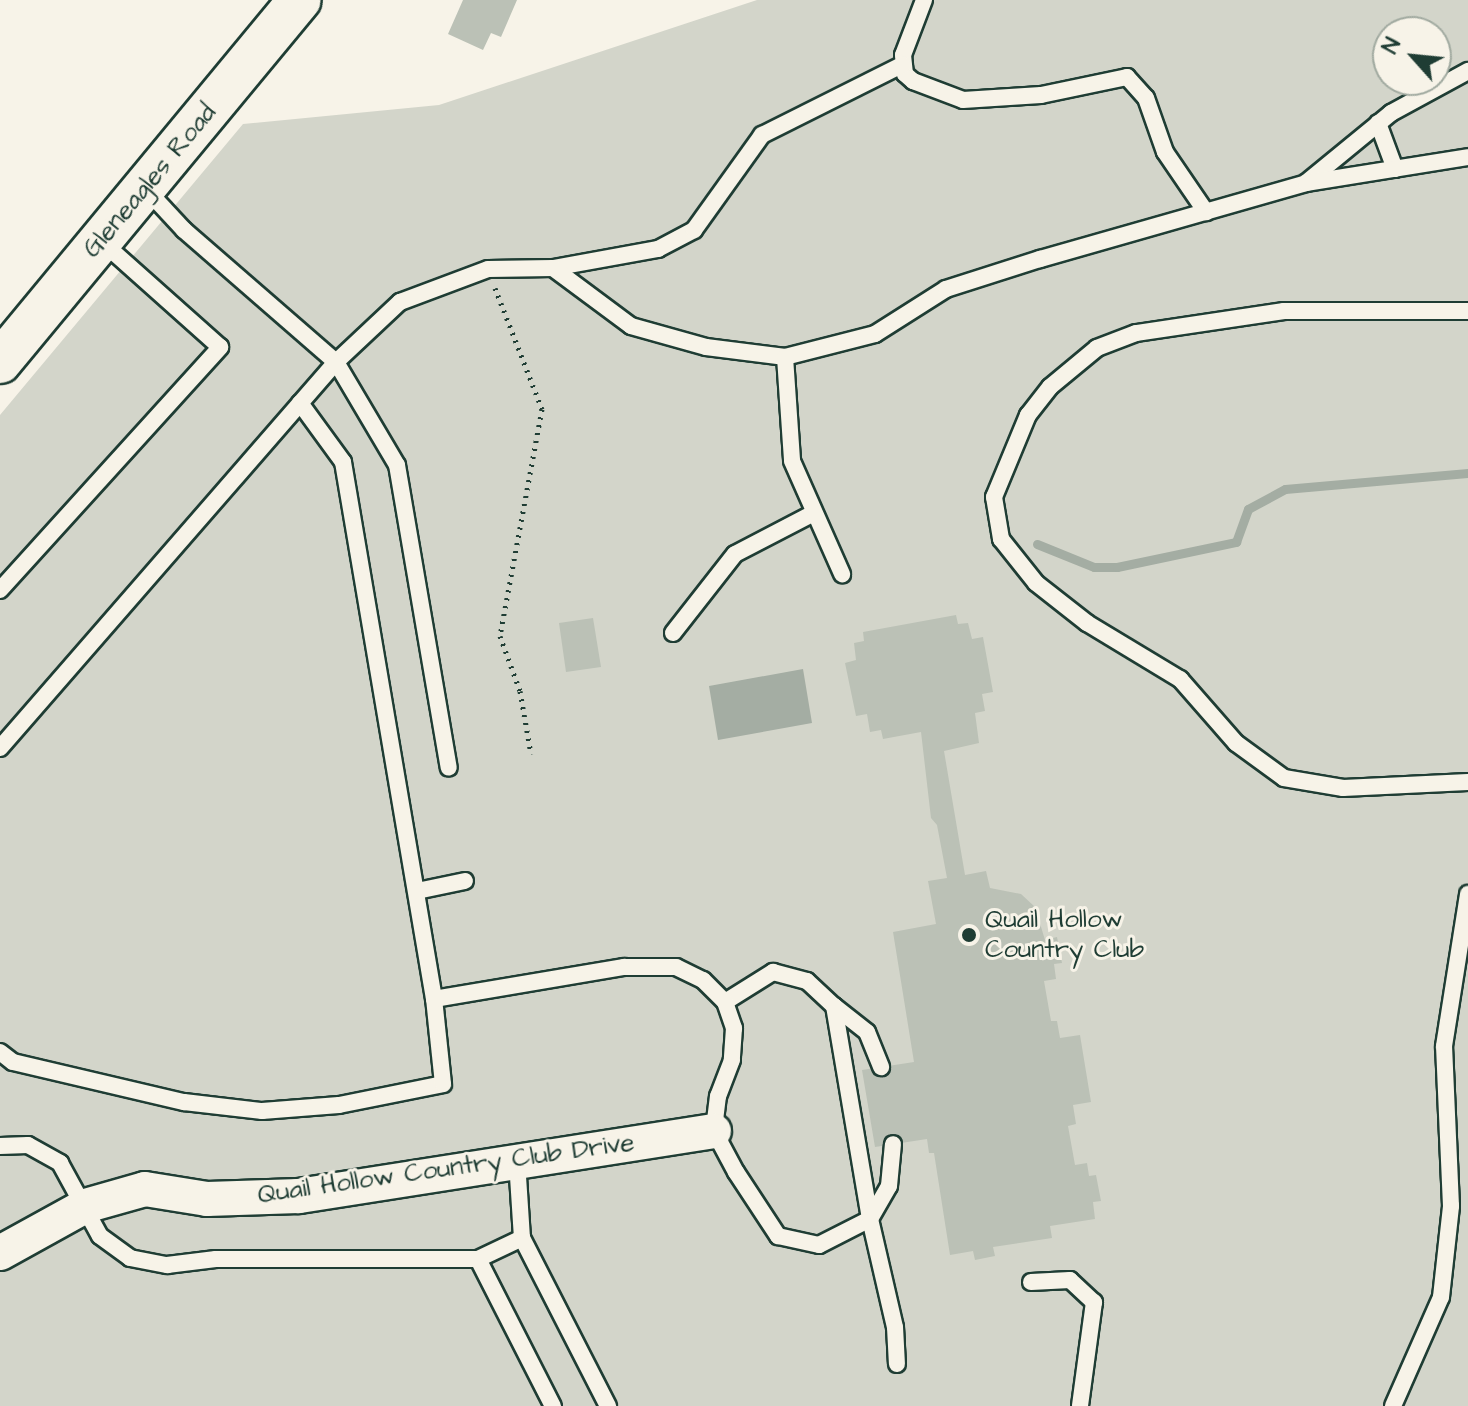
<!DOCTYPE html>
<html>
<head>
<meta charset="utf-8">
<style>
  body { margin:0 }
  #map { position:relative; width:1468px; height:1406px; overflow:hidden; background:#f7f3e8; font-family:"Architects Daughter",sans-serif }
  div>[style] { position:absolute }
  .green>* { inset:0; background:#d3d5ca }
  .water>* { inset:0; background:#a4ada3 }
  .stream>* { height:9px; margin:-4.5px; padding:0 4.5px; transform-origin:4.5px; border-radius:4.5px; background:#a4ada3 }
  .building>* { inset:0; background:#bbc1b6 }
  .path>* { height:5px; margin-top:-2.5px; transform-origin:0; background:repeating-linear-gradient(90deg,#1f3d34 0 2px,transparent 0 8px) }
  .roads { filter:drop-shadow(2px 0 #1f3d34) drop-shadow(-2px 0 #1f3d34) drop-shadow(0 2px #1f3d34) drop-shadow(0 -2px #1f3d34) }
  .service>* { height:16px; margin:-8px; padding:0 8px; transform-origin:8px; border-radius:8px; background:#f7f3e8 }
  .minor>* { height:34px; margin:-17px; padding:0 17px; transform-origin:17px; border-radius:17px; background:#f7f3e8 }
  .tertiary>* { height:42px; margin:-21px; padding:0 21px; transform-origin:21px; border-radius:21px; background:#f7f3e8 }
  .dots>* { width:22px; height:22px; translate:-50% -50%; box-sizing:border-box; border:4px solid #f7f3e8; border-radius:50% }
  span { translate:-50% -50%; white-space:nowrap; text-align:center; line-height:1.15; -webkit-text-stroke:6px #f7f3e8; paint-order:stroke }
  .street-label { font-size:26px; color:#1f3d34 }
  .poi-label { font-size:26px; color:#1f3d34 }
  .left { translate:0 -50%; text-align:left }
  .north { position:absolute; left:1372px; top:16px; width:80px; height:80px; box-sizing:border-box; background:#f7f3e8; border:2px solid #a1aaa0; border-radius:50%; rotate:297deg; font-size:22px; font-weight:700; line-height:32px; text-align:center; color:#1f3d34 }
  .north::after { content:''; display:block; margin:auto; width:28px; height:36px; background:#1f3d34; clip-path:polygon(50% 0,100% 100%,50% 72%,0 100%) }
</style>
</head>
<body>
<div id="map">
  <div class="green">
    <i style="clip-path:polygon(evenodd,757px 0,1468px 0,1468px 1406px,0 1406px,0 415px,243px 124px,439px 105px,757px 0,1388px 32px,1436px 32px,1436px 80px,1388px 80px,1388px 32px)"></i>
  </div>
  <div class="water">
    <i style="clip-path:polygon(803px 669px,812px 723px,718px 740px,709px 686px)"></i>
  </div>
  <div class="stream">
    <i style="left:1037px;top:544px;width:61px;rotate:22deg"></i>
    <i style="left:1094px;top:567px;width:23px"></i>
    <i style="left:1117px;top:567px;width:122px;rotate:-11.9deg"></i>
    <i style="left:1236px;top:542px;width:35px;rotate:-70deg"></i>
    <i style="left:1248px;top:509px;width:42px;rotate:-28.4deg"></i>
    <i style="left:1285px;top:489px;width:184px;rotate:-5deg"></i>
  </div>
  <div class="building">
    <i style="clip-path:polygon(463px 0,517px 0,501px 37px,491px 33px,483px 50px,448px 34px)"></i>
    <i style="clip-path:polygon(956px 615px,958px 624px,968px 623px,972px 639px,983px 637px,993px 692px,982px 694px,985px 711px,975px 713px,979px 743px,944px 751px,965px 875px,986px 871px,990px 888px,1021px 894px,1035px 907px,1045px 940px,1057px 937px,1062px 963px,1054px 964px,1056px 979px,1044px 981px,1051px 1021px,1057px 1021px,1060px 1038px,1080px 1035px,1091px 1102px,1073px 1105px,1076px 1124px,1068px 1126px,1075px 1165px,1087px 1163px,1089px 1176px,1096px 1175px,1101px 1201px,1093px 1202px,1095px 1219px,1050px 1226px,1052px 1238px,993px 1247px,995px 1256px,975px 1260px,973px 1251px,950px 1255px,934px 1153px,929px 1153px,927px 1139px,875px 1147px,862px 1070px,914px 1062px,893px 932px,936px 924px,928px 881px,947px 878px,937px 825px,931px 818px,921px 732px,883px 739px,881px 730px,870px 732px,867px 714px,856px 716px,845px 663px,856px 660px,854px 643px,864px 641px,863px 632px)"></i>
    <i style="clip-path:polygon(593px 618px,601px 667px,566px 672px,559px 623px)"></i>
  </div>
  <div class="path">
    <i style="left:495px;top:288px;width:130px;rotate:68.8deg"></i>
    <i style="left:542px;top:409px;width:231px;rotate:100.5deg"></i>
    <i style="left:500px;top:636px;width:59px;rotate:70deg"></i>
    <i style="left:520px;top:691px;width:64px;rotate:80.1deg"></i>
  </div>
  <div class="roads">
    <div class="service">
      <i style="left:924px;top:0;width:59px;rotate:110.9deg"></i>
      <i style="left:903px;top:55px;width:19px;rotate:84deg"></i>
      <i style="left:905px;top:74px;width:11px;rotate:41deg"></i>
      <i style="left:913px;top:81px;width:53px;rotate:20.8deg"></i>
      <i style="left:963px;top:100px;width:78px;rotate:-3.7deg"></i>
      <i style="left:1041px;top:95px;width:88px;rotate:-11.8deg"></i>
      <i style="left:1127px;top:77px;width:28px;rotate:48deg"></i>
      <i style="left:1146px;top:98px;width:57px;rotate:70.6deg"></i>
      <i style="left:1165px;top:152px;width:73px;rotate:55.7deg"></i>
      <i style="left:1378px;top:123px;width:49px;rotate:69.7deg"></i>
      <i style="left:1307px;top:182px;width:109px;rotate:-39.4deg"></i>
      <i style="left:1391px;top:113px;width:88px;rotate:-28.6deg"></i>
      <i style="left:145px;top:188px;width:57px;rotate:47.1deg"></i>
      <i style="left:184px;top:230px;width:201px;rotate:41deg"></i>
      <i style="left:336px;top:362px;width:120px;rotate:59.4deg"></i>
      <i style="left:397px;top:465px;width:307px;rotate:80.3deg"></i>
      <i style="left:553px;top:268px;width:107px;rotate:-10.3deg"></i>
      <i style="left:658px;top:249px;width:41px;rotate:-27.8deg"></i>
      <i style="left:694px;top:230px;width:117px;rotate:-54.4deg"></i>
      <i style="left:762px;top:135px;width:157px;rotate:-26.6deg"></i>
      <i style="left:1468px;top:311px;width:184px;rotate:180deg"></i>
      <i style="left:1284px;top:311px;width:150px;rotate:171.5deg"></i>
      <i style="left:1136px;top:333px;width:42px;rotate:159deg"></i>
      <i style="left:1097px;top:348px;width:61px;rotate:140.3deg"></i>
      <i style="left:1050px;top:387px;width:36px;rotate:128deg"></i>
      <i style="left:1028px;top:415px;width:89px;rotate:112.5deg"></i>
      <i style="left:994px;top:497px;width:43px;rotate:80.5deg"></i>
      <i style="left:1001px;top:539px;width:56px;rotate:51.5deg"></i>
      <i style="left:1036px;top:583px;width:65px;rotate:38.1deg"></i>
      <i style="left:1087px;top:623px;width:109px;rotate:31.1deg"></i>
      <i style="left:1180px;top:679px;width:85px;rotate:48.8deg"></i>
      <i style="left:1236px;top:743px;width:59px;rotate:36.1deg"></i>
      <i style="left:1284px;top:778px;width:60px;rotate:9.6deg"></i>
      <i style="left:1343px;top:788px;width:125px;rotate:-2.7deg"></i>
      <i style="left:785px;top:357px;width:93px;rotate:-14.3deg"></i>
      <i style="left:875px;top:334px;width:84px;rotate:-32.4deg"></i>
      <i style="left:946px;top:289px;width:99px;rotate:-17.7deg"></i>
      <i style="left:1040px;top:259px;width:277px;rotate:-15.9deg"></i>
      <i style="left:1306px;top:183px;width:164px;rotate:-9.1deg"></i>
      <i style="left:300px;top:403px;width:73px;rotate:53.9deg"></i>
      <i style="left:343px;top:462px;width:545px;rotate:80.38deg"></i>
      <i style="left:0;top:590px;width:328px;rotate:-47.8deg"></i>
      <i style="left:220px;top:347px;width:158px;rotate:-138.3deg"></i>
      <i style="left:673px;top:633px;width:100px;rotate:-51.9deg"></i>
      <i style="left:735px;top:554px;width:87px;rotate:-27.5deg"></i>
      <i style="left:0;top:748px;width:512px;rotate:-48.96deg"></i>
      <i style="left:336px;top:362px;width:88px;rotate:-43.2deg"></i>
      <i style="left:400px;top:302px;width:94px;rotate:-20.6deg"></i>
      <i style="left:488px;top:269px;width:65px;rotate:-0.9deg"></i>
      <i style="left:553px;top:268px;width:97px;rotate:36.6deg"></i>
      <i style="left:631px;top:326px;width:78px;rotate:15.6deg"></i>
      <i style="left:706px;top:347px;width:80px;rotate:7.2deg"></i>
      <i style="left:785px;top:357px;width:104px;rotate:86.1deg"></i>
      <i style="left:792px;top:461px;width:124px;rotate:66.1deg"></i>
      <i style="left:417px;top:891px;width:49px;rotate:-11.8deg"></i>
      <i style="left:725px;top:1002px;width:57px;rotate:-32deg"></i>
      <i style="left:773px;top:972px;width:35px;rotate:15deg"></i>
      <i style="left:807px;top:981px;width:37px;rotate:43deg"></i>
      <i style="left:834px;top:1006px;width:216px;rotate:80.4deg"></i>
      <i style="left:834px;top:1006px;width:42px;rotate:38.2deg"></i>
      <i style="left:867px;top:1032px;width:38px;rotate:68deg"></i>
      <i style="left:0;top:1052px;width:16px;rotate:38deg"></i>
      <i style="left:13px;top:1062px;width:176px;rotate:13.2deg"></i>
      <i style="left:184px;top:1102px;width:79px;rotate:6.6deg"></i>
      <i style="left:262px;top:1111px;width:77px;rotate:-4.5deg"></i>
      <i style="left:339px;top:1105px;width:106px;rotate:-11.4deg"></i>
      <i style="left:443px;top:1084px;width:85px;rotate:-96deg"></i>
      <i style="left:434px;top:999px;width:193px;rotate:-9.6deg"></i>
      <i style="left:624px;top:967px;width:52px"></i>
      <i style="left:676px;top:967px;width:30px;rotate:26deg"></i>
      <i style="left:703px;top:980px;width:31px;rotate:45deg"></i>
      <i style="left:725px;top:1002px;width:28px;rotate:71deg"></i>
      <i style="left:734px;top:1028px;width:32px;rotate:94deg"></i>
      <i style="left:732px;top:1060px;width:39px;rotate:111deg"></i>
      <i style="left:718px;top:1096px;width:35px;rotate:97deg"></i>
      <i style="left:714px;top:1131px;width:47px;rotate:61.8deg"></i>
      <i style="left:736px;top:1172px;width:77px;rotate:56.7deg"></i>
      <i style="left:778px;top:1236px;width:42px;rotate:12.4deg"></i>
      <i style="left:819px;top:1245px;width:57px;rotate:-27deg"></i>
      <i style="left:870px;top:1219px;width:111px;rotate:77deg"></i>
      <i style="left:895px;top:1327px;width:37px;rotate:87deg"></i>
      <i style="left:0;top:1146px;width:28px;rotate:-2deg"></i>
      <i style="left:28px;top:1145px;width:37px;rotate:29deg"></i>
      <i style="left:60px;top:1163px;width:83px;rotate:61.3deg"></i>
      <i style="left:100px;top:1236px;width:37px;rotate:36deg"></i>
      <i style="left:130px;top:1258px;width:38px;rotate:11deg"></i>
      <i style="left:167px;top:1265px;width:49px;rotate:-7deg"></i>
      <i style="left:216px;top:1259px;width:262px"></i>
      <i style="left:478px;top:1259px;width:49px;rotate:-25.5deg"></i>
      <i style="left:517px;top:1161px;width:77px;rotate:86.3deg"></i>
      <i style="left:522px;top:1238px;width:189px;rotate:62.9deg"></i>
      <i style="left:870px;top:1219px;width:38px;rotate:-60deg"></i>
      <i style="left:889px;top:1186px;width:42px;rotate:-84.6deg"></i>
      <i style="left:478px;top:1259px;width:165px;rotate:63deg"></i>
      <i style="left:1031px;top:1282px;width:39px;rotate:-3deg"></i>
      <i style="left:1070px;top:1280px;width:33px;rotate:43deg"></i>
      <i style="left:1094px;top:1302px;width:105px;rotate:97.7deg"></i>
      <i style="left:1393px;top:1406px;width:119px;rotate:-66.2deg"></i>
      <i style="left:1441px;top:1297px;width:92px;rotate:-83.7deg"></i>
      <i style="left:1451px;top:1206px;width:160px;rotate:-92.5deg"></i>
      <i style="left:1444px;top:1046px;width:154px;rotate:-81deg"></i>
    </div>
    <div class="minor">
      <i style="left:0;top:1253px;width:97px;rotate:-28.9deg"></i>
      <i style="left:85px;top:1206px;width:62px;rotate:-15.8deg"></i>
      <i style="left:145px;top:1189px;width:63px;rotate:9.2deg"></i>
      <i style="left:207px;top:1199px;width:92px;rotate:-1.9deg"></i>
      <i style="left:299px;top:1196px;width:420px;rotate:-8.9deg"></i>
    </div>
    <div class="tertiary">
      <i style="left:0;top:362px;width:470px;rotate:-50.4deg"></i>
    </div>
  </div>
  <div class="dots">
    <i style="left:969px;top:935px;background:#1f3d34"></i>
  </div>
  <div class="street-label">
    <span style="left:150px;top:181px;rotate:-50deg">Gleneagles Road</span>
    <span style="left:446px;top:1169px;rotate:-8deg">Quail Hollow Country Club Drive</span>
  </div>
  <div class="poi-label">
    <span class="left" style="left:985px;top:935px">Quail Hollow<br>Country Club</span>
  </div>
  <div class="north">N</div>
</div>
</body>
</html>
